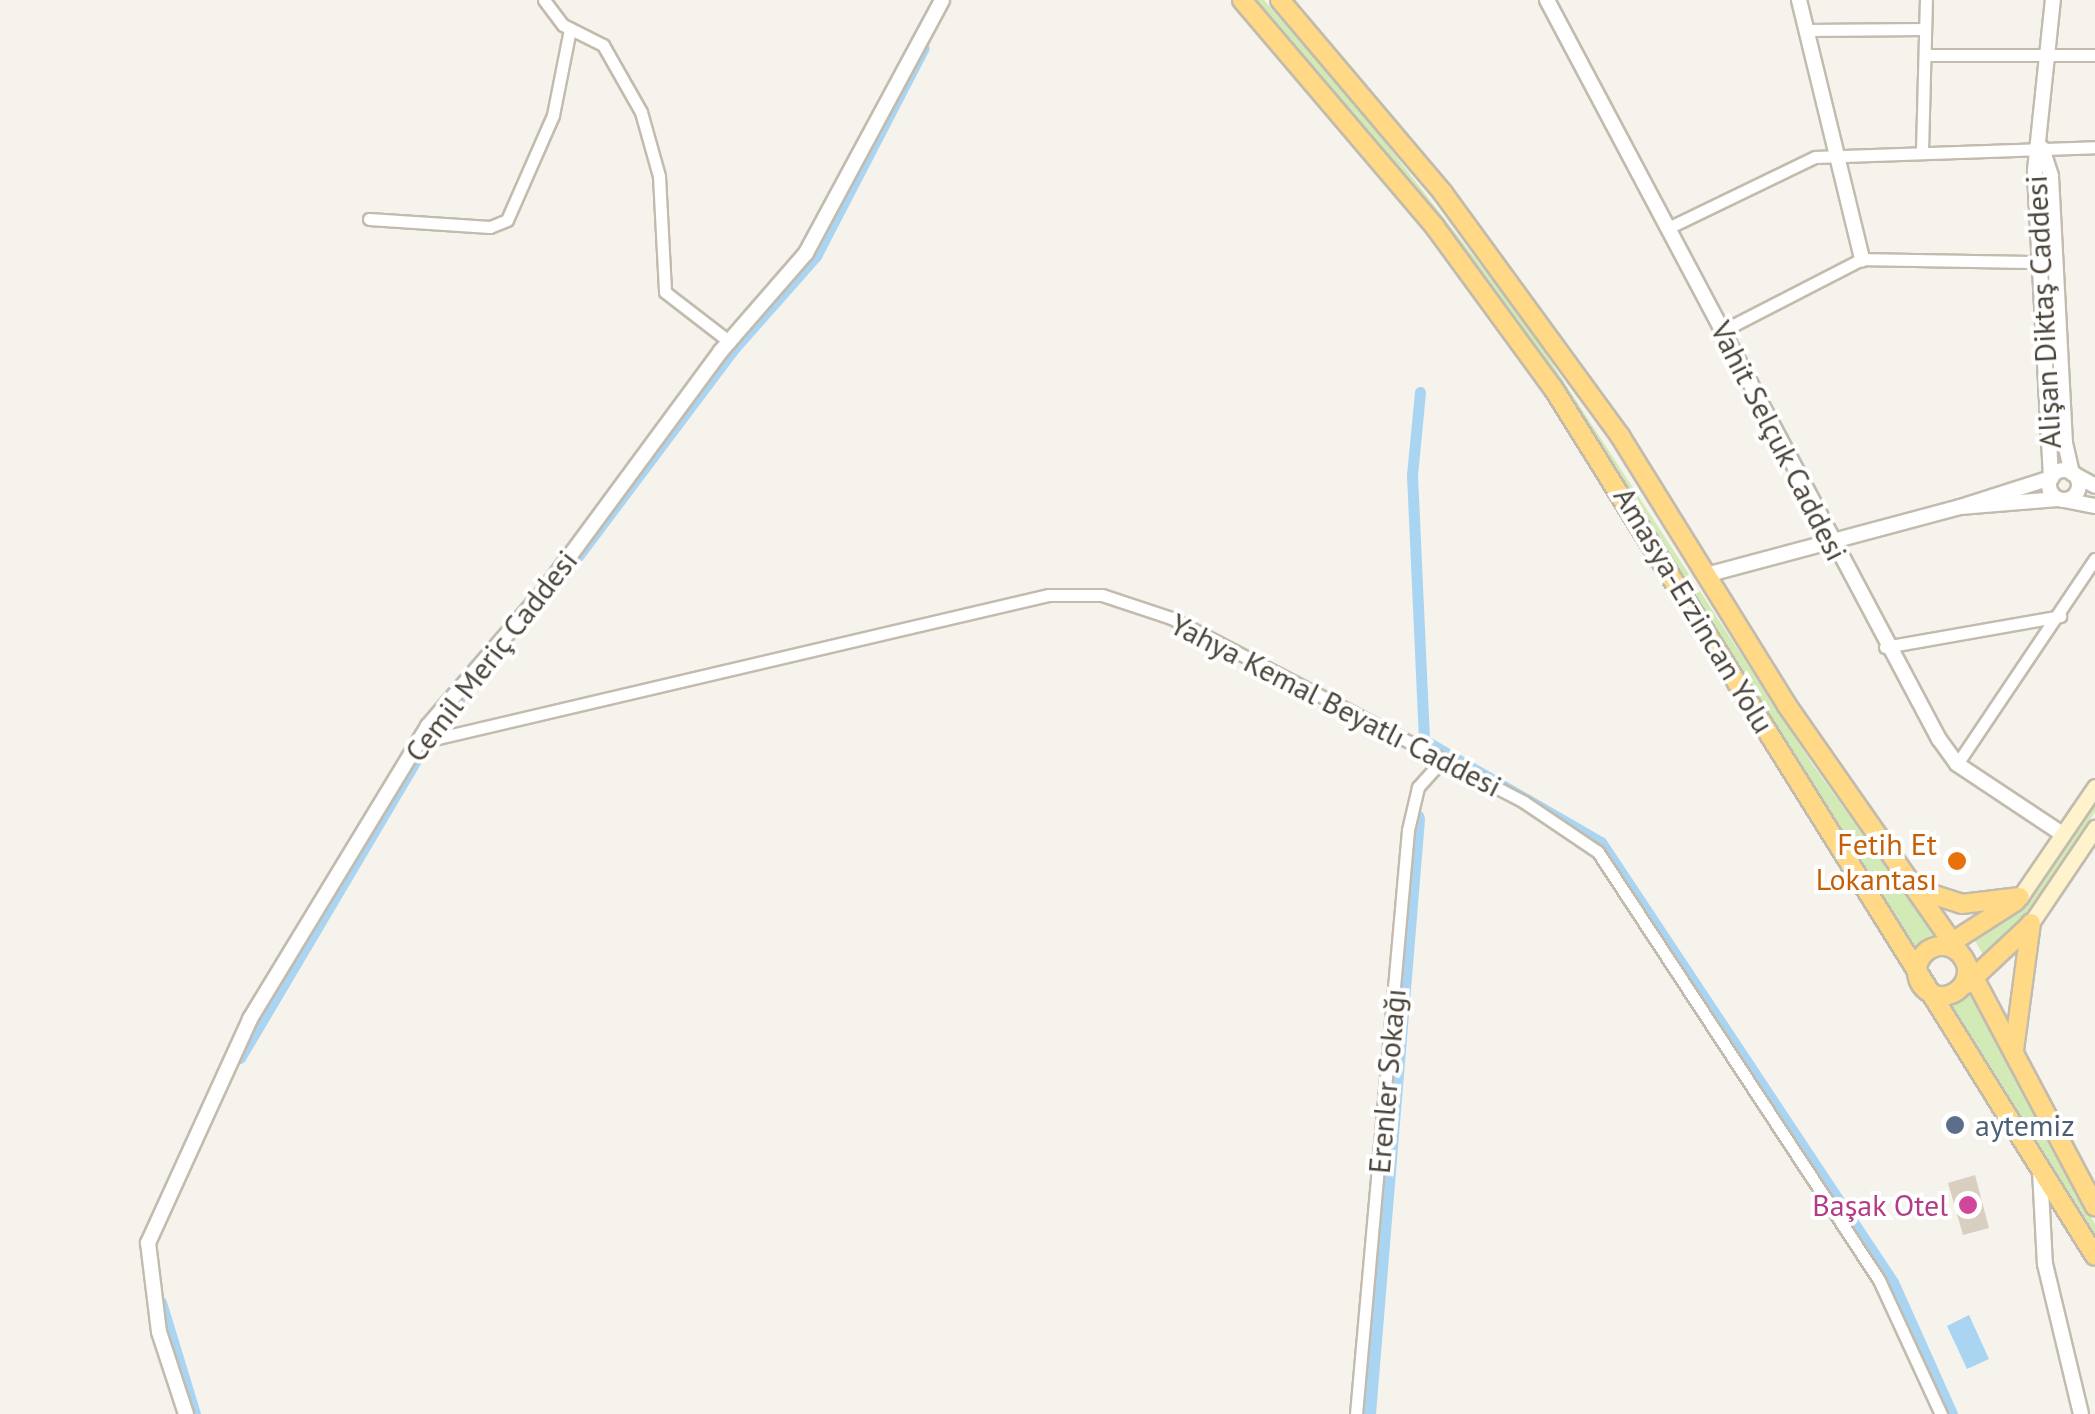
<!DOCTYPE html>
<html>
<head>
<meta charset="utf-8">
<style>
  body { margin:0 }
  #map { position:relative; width:2095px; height:1414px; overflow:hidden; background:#f6f3ec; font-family:"PT Sans",sans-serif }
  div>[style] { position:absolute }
  .green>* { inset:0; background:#d2eab5 }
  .water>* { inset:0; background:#a9d4f2 }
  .canal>* { height:11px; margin:-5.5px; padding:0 5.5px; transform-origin:5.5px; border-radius:5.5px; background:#a9d4f2 }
  .river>* { height:20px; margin:-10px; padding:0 10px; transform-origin:10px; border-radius:10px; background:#a9d4f2 }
  .building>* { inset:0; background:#d8cfc1 }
  .roads { filter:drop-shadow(2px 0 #c2bbae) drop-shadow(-2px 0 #c2bbae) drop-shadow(0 2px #c2bbae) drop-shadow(0 -2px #c2bbae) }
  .minor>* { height:11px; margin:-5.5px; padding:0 5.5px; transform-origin:5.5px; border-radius:5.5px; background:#fff }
  .tertiary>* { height:14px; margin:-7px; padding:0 7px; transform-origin:7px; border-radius:7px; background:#fff }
  .tertiary>.ring { margin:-7px; padding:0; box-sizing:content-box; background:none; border:14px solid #fff; border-radius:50% }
  .secondary>* { height:15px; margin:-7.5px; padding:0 7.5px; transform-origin:7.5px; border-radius:7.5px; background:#fff3cd }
  .trunk>* { height:18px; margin:-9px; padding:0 9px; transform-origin:9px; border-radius:9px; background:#ffd985 }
  .trunk>.ring { margin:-9px; padding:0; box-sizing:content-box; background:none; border:18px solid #ffd985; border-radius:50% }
  .dots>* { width:28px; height:28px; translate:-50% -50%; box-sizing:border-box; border:5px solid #fff; border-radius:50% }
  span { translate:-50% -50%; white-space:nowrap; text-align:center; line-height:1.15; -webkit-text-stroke:8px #fff; paint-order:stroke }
  .street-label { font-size:30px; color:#4b4439 }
  .food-label { font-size:30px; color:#c56008 }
  .right { translate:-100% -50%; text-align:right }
  .service-label { font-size:30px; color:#4e5e75 }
  .left { translate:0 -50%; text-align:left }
  .hotel-label { font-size:30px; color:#b23c85 }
</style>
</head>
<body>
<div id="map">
  <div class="green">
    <i style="clip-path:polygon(1255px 0,1264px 0,1360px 110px,1527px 325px,1813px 765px,1936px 937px,1913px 953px,1580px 411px,1448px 229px)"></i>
    <i style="clip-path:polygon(2095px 800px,2095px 812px,2029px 911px,1986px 960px,1974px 939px,2027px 899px)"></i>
    <i style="clip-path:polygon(1970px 994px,2095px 1224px,2095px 1239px,1944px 1009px)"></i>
  </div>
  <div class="water">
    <i style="clip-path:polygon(1969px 1315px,1989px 1359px,1967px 1369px,1947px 1326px)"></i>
  </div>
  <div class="canal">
    <i style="left:1420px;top:392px;width:83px;rotate:95.5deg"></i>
    <i style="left:1412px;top:475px;width:265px;rotate:87.4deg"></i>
    <i style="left:1424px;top:740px;width:204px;rotate:30deg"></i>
    <i style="left:1601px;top:842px;width:528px;rotate:56.43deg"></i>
    <i style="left:1893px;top:1282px;width:145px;rotate:65.9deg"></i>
    <i style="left:552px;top:591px;width:300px;rotate:-53.1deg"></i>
    <i style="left:732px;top:351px;width:127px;rotate:-48.5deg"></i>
    <i style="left:816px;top:256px;width:234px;rotate:-62.6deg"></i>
    <i style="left:433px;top:734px;width:43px;rotate:-52.6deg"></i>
    <i style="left:240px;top:1058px;width:356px;rotate:-59.4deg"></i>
    <i style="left:161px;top:1302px;width:117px;rotate:73.1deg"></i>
  </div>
  <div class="river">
    <i style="left:1366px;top:1414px;width:597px;rotate:-85.29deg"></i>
  </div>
  <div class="building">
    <i style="clip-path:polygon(1975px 1175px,1989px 1228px,1963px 1235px,1948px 1183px)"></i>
  </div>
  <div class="roads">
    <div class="minor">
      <i style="left:544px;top:0;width:31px;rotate:53deg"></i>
      <i style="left:563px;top:25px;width:45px;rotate:26.6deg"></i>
      <i style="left:603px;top:45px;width:77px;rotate:60.4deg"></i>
      <i style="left:641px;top:112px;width:66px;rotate:74.3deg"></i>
      <i style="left:659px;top:176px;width:116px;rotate:87deg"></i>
      <i style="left:665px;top:292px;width:82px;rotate:37.6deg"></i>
      <i style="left:1807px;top:30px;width:118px;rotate:-0.5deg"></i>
      <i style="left:1925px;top:55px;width:170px"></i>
      <i style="left:1922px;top:151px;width:151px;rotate:-88.5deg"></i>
      <i style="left:369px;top:219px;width:121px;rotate:3.8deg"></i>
      <i style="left:490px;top:227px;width:18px;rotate:-22deg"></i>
      <i style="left:507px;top:220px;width:115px;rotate:-66.3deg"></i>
      <i style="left:553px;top:115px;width:88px;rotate:-78.8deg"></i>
      <i style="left:1668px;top:228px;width:163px;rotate:-25.8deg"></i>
      <i style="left:1815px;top:157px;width:280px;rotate:-2deg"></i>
      <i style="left:1722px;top:331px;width:157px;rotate:-27.2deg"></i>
      <i style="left:1862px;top:259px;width:177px;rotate:1deg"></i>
      <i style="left:1885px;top:647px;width:178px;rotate:-10deg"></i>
      <i style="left:417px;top:743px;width:648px;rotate:-13.2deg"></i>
      <i style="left:1048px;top:595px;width:54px"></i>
      <i style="left:1102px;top:595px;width:73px;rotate:18.4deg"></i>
      <i style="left:1171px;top:618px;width:398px;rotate:27.5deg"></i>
      <i style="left:1524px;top:802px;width:89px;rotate:34deg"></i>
      <i style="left:1598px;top:852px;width:512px;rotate:56.71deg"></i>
      <i style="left:1879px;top:1280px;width:148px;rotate:65.2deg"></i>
      <i style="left:1957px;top:764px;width:247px;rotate:-56.1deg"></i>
      <i style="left:1356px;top:1414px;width:586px;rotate:-84.91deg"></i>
      <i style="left:1408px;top:830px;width:44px;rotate:-76.9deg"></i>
      <i style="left:1418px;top:787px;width:36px;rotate:-48deg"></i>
    </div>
    <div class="tertiary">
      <i style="left:1547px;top:0;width:837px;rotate:62.06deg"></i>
      <i style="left:1939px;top:739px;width:31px;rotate:54deg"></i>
      <i style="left:1957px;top:764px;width:128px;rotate:33.6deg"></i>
      <i style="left:1799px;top:0;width:267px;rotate:76.3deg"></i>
      <i style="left:2042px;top:148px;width:29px;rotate:72deg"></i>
      <i style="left:2051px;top:176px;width:267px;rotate:87deg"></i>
      <i style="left:2065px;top:443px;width:31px;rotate:77deg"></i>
      <i style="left:2072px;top:473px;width:26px;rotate:29deg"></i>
      <i class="ring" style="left:2049px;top:470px;width:16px;height:16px"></i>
      <i style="left:2064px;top:500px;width:32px;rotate:11deg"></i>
      <i style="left:1960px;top:507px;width:96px;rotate:-17.7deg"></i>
      <i style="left:2051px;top:478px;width:308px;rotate:-93deg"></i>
      <i style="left:2035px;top:170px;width:171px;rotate:-84deg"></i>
      <i style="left:1706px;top:575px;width:263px;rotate:-15deg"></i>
      <i style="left:1960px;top:507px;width:98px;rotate:-4.7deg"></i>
      <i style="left:2040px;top:1170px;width:94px;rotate:87deg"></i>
      <i style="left:2045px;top:1264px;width:154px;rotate:76.5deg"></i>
      <i style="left:186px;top:1414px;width:86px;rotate:-108.2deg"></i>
      <i style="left:159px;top:1332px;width:90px;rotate:-97deg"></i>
      <i style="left:148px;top:1243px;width:246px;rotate:-65.5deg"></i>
      <i style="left:250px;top:1019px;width:343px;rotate:-58.7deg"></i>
      <i style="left:428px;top:726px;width:178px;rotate:-49.3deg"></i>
      <i style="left:544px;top:591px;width:297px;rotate:-53.6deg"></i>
      <i style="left:720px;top:352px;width:131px;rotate:-49deg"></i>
      <i style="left:806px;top:253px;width:287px;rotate:-61.7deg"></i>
    </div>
    <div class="secondary">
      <i style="left:2020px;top:897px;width:133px;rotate:-55.7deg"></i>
      <i style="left:2031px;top:923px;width:115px;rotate:-56deg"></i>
    </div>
    <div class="trunk">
      <i style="left:1242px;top:0;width:298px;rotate:49.6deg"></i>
      <i style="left:1435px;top:227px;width:200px;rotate:53.8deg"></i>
      <i style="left:1553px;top:388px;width:1023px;rotate:58.02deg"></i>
      <i style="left:1280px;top:0;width:253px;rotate:49.8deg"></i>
      <i style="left:1443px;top:193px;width:301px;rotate:53.9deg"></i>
      <i style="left:1620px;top:436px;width:315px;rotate:58.2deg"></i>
      <i style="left:1786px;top:704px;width:311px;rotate:55.1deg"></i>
      <i style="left:1964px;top:959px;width:280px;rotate:62.1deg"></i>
      <i style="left:1919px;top:890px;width:45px;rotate:18deg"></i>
      <i style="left:1962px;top:904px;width:58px;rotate:-6.9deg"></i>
      <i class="ring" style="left:1917px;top:946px;width:32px;height:32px"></i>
      <i style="left:1946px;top:946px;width:83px;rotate:-32.7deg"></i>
      <i style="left:1967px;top:984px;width:83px;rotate:-43.1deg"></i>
      <i style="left:2014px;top:1050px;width:128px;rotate:-82.4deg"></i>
    </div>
  </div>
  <div class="dots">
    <i style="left:1957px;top:861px;background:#e8710a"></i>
    <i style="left:1955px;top:1125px;background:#5c6f8a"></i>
    <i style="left:1968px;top:1205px;background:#d1479c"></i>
  </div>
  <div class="street-label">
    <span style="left:2043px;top:312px;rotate:-93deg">Alişan Diktaş Caddesi</span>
    <span style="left:1779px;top:441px;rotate:63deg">Vahit Selçuk Caddesi</span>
    <span style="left:1694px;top:610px;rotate:59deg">Amasya-Erzincan Yolu</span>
    <span style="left:491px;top:656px;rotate:-52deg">Cemil Meriç Caddesi</span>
    <span style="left:1336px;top:705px;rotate:27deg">Yahya Kemal Beyatlı Caddesi</span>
    <span style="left:1387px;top:1081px;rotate:-85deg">Erenler Sokağı</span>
  </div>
  <div class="food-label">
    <span class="right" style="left:1937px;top:861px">Fetih Et<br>Lokantası</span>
  </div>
  <div class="service-label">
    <span class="left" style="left:1975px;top:1125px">aytemiz</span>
  </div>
  <div class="hotel-label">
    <span class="right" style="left:1948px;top:1205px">Başak Otel</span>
  </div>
</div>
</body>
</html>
